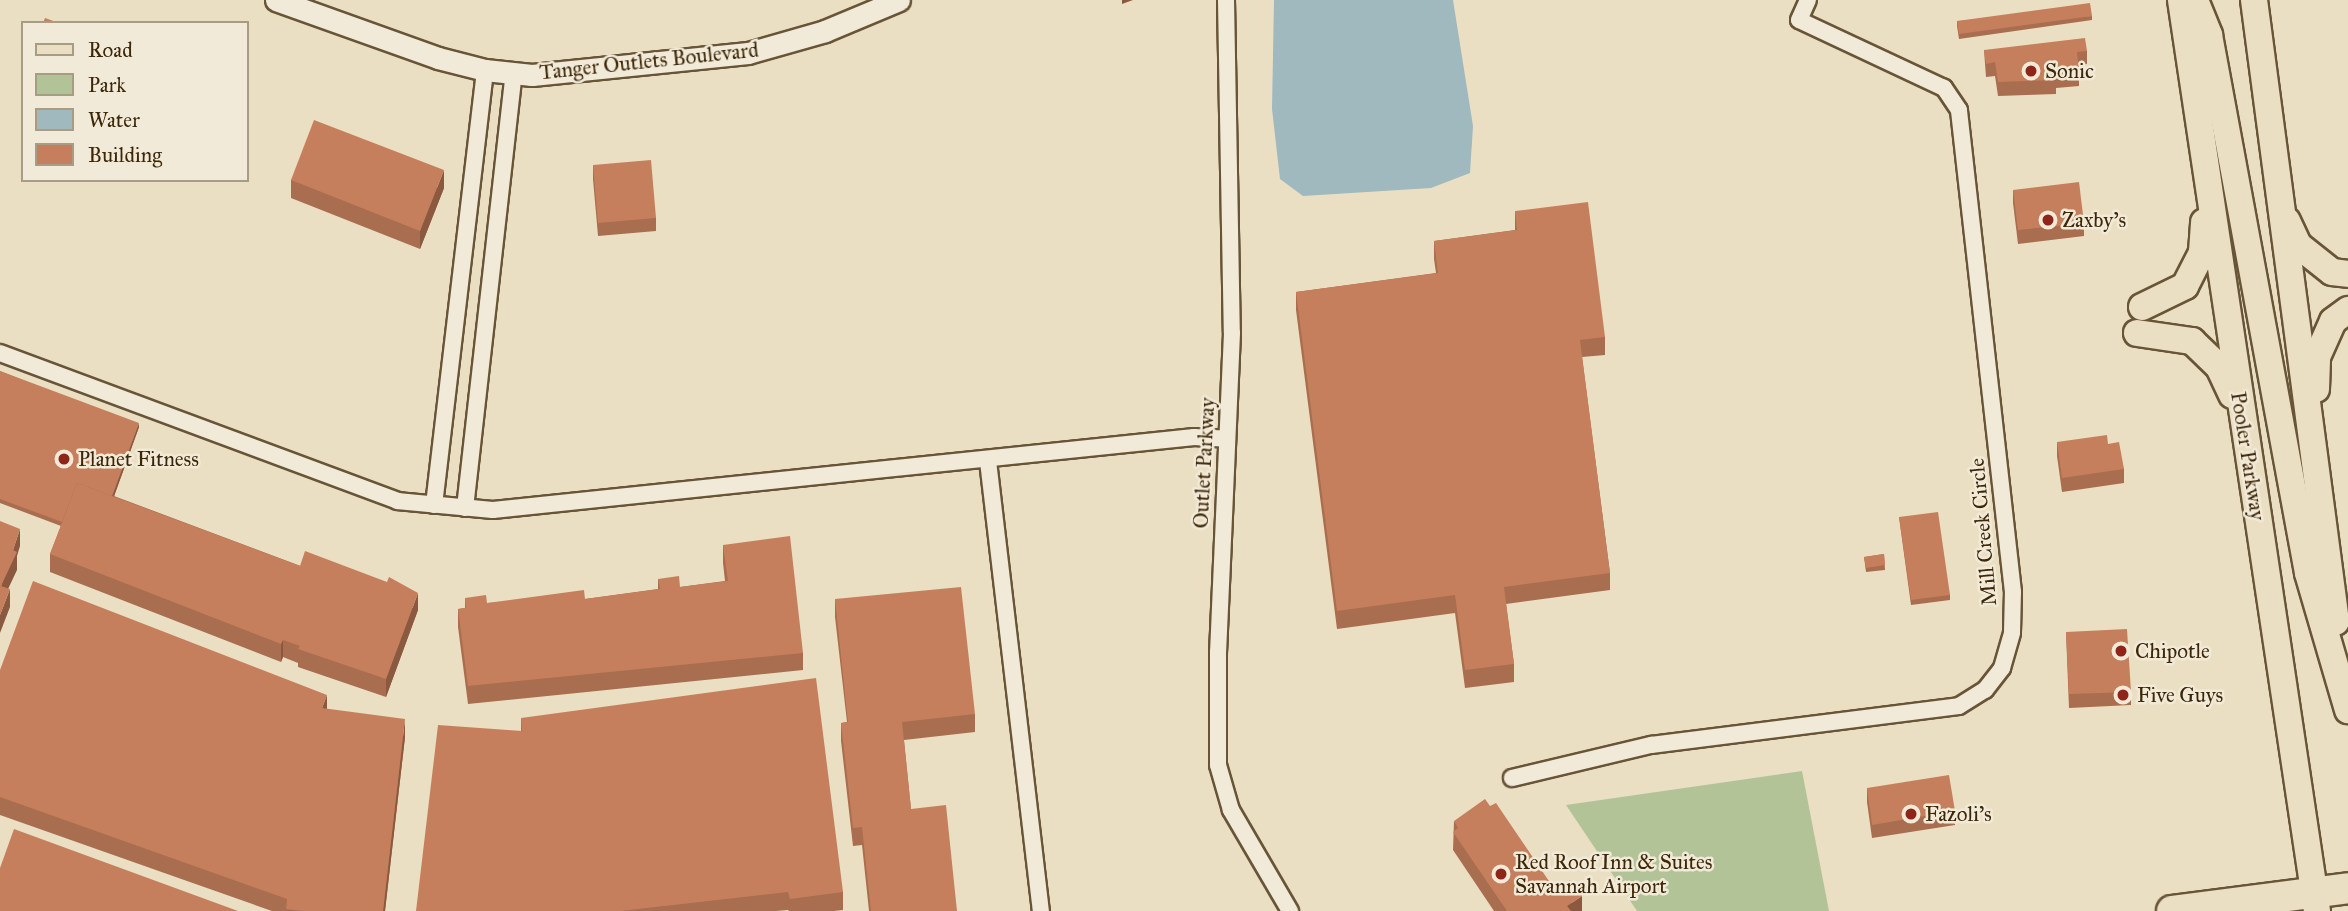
<!DOCTYPE html>
<html>
<head>
<meta charset="utf-8">
<style>
  body { margin:0 }
  #map { position:relative; width:2348px; height:911px; overflow:hidden; background:#ebdfc3; font-family:"IM FELL Great Primer",serif }
  div>[style] { position:absolute }
  .green>* { inset:0; background:#b2c398 }
  .water>* { inset:0; background:#9fb9bf }
  .roads { filter:drop-shadow(2px 0 #685537) drop-shadow(-2px 0 #685537) drop-shadow(0 2px #685537) drop-shadow(0 -2px #685537) }
  .minor>* { height:16px; margin:-8px; padding:0 8px; transform-origin:8px; border-radius:8px; background:#f2ead8 }
  .tertiary>* { height:21px; margin:-10.5px; padding:0 10.5px; transform-origin:10.5px; border-radius:10.5px; background:#f2ead8 }
  .primary>* { height:26px; margin:-13px; padding:0 13px; transform-origin:13px; border-radius:13px; background:#ebdfc3 }
  .motorway>* { height:30px; margin:-15px; padding:0 15px; transform-origin:15px; border-radius:15px; background:#ebdfc3 }
  .wall>* { inset:0; background:#a96d4f }
  .shaded-wall>* { inset:0; background:#8a5940 }
  .building>* { inset:0; background:#c57f5c }
  .dots>* { width:19px; height:19px; translate:-50% -50%; box-sizing:border-box; border:4px solid #f2ead8; border-radius:50% }
  span { translate:-50% -50%; white-space:nowrap; text-align:center; line-height:1.15; -webkit-text-stroke:5px #f2ead8; paint-order:stroke }
  .street-label { font-size:21px; color:#3c2708 }
  .poi-label { font-size:21px; color:#3c2708 }
  .left { translate:0 -50%; text-align:left }
  .legend { position:absolute; left:21px; top:21px; width:228px; height:161px; box-sizing:border-box; background:#f2ead8; border:2px solid #a99c85; margin:0; padding:9px 12px; list-style:none; font-size:21px; color:#3c2708 }
  .legend li { display:flex; align-items:center; gap:14px; height:35px }
  .legend b { width:35px; border:2px solid #a99c85 }
</style>
</head>
<body>
<div id="map">
  <div class="green">
    <i style="clip-path:polygon(1802px 771px,1829px 911px,1637px 911px,1566px 805px)"></i>
  </div>
  <div class="water">
    <i style="clip-path:polygon(1274px 0,1453px 0,1473px 126px,1470px 173px,1431px 188px,1303px 196px,1280px 179px,1272px 109px)"></i>
  </div>
  <div class="roads">
    <div class="minor">
      <i style="left:1226px;top:0;width:333px;rotate:89deg"></i>
      <i style="left:1232px;top:333px;width:319px;rotate:92.5deg"></i>
      <i style="left:1218px;top:652px;width:113px;rotate:90deg"></i>
      <i style="left:1218px;top:765px;width:47px;rotate:73.9deg"></i>
      <i style="left:1231px;top:810px;width:117px;rotate:59.7deg"></i>
      <i style="left:0;top:353px;width:424px;rotate:20.4deg"></i>
      <i style="left:397px;top:501px;width:96px;rotate:5.4deg"></i>
      <i style="left:493px;top:510px;width:705px;rotate:-5.95deg"></i>
      <i style="left:1194px;top:437px;width:33px;rotate:3deg"></i>
      <i style="left:988px;top:461px;width:453px;rotate:83.3deg"></i>
      <i style="left:434px;top:505px;width:438px;rotate:-83.3deg"></i>
      <i style="left:465px;top:508px;width:438px;rotate:-83.6deg"></i>
      <i style="left:1512px;top:778px;width:143px;rotate:-13.4deg"></i>
      <i style="left:1651px;top:745px;width:310px;rotate:-7.2deg"></i>
      <i style="left:1959px;top:706px;width:31px;rotate:-32deg"></i>
      <i style="left:1985px;top:690px;width:28px;rotate:-52deg"></i>
      <i style="left:2002px;top:668px;width:37px;rotate:-74deg"></i>
      <i style="left:2012px;top:632px;width:40px;rotate:-88.6deg"></i>
      <i style="left:2013px;top:592px;width:485px;rotate:-96.4deg"></i>
      <i style="left:1959px;top:110px;width:27px;rotate:-124deg"></i>
      <i style="left:1944px;top:88px;width:160px;rotate:-154.9deg"></i>
      <i style="left:1799px;top:20px;width:22px;rotate:-66deg"></i>
    </div>
    <div class="tertiary">
      <i style="left:276px;top:0;width:172px;rotate:19.7deg"></i>
      <i style="left:438px;top:58px;width:49px;rotate:14.3deg"></i>
      <i style="left:485px;top:70px;width:47px;rotate:6.1deg"></i>
      <i style="left:532px;top:75px;width:217px;rotate:-5.8deg"></i>
      <i style="left:748px;top:53px;width:80px;rotate:-15.9deg"></i>
      <i style="left:825px;top:31px;width:80px;rotate:-22.7deg"></i>
    </div>
    <div class="primary">
      <i style="left:2181px;top:0;width:921px;rotate:81.51deg"></i>
      <i style="left:2195px;top:0;width:38px;rotate:68deg"></i>
      <i style="left:2209px;top:35px;width:547px;rotate:79.57deg"></i>
      <i style="left:2308px;top:573px;width:143px;rotate:73.7deg"></i>
      <i style="left:2254px;top:0;width:627px;rotate:82.49deg"></i>
      <i style="left:2287px;top:221px;width:26px;rotate:65deg"></i>
      <i style="left:2298px;top:245px;width:43px;rotate:38.5deg"></i>
      <i style="left:2332px;top:272px;width:16px;rotate:7deg"></i>
      <i style="left:2142px;top:307px;width:48px;rotate:-26deg"></i>
      <i style="left:2185px;top:286px;width:38px;rotate:-63deg"></i>
      <i style="left:2202px;top:252px;width:30px;rotate:-86deg"></i>
      <i style="left:2137px;top:333px;width:56px;rotate:8.3deg"></i>
      <i style="left:2192px;top:341px;width:37px;rotate:44deg"></i>
      <i style="left:2219px;top:367px;width:31px;rotate:65deg"></i>
      <i style="left:2316px;top:389px;width:32px;rotate:-88deg"></i>
      <i style="left:2317px;top:357px;width:39px;rotate:-66deg"></i>
      <i style="left:2333px;top:321px;width:19px;rotate:-36deg"></i>
    </div>
    <div class="motorway">
      <i style="left:2172px;top:911px;width:177px;rotate:-7.4deg"></i>
    </div>
  </div>
  <div class="wall">
    <i style="clip-path:polygon(2092px 16px,2092px 20px,1959px 39px,1957px 26px,1957px 21px)"></i>
    <i style="clip-path:polygon(1984px 50px,2087px 51px,2087px 64px,2079px 65px,2079px 86px,2056px 88px,2056px 94px,1998px 96px,1995px 76px,1986px 77px)"></i>
    <i style="clip-path:polygon(593px 165px,656px 218px,656px 231px,598px 236px,593px 179px)"></i>
    <i style="clip-path:polygon(291px 180px,444px 188px,420px 249px,291px 198px)"></i>
    <i style="clip-path:polygon(2013px 190px,2084px 223px,2084px 236px,2018px 244px,2013px 203px)"></i>
    <i style="clip-path:polygon(1515px 211px,1605px 337px,1605px 355px,1582px 357px,1610px 573px,1610px 590px,1506px 604px,1514px 664px,1514px 682px,1465px 688px,1455px 613px,1337px 629px,1296px 310px,1296px 292px,1436px 273px,1434px 259px,1434px 241px,1515px 230px)"></i>
    <i style="clip-path:polygon(0 371px,139px 427px,114px 496px,418px 610px,386px 697px,298px 667px,298px 663px,283px 657px,281px 662px,50px 572px,50px 554px,61px 526px,0 503px)"></i>
    <i style="clip-path:polygon(2057px 442px,2108px 444px,2124px 469px,2124px 483px,2062px 492px,2057px 456px)"></i>
    <i style="clip-path:polygon(1899px 517px,1950px 595px,1950px 600px,1911px 605px)"></i>
    <i style="clip-path:polygon(723px 545px,803px 653px,803px 670px,468px 704px,458px 627px,458px 609px,465px 608px,465px 598px,487px 603px,585px 599px,658px 589px,658px 579px,680px 587px,725px 581px,723px 563px)"></i>
    <i style="clip-path:polygon(1884px 554px,1885px 570px,1866px 572px,1864px 557px)"></i>
    <i style="clip-path:polygon(835px 599px,975px 714px,975px 732px,904px 740px,911px 809px,957px 911px,869px 911px,862px 845px,853px 846px,841px 741px,841px 723px,847px 722px,835px 617px)"></i>
    <i style="clip-path:polygon(2066px 632px,2131px 692px,2131px 705px,2069px 708px)"></i>
    <i style="clip-path:polygon(0 670px,327px 709px,405px 737px,385px 911px,272px 911px,0 815px)"></i>
    <i style="clip-path:polygon(521px 718px,843px 892px,843px 910px,834px 911px,789px 911px,788px 910px,776px 911px,416px 911px,521px 731px)"></i>
    <i style="clip-path:polygon(1867px 788px,1955px 811px,1955px 825px,1872px 838px,1867px 802px)"></i>
    <i style="clip-path:polygon(1454px 821px,1555px 890px,1582px 911px,1494px 911px,1453px 850px)"></i>
  </div>
  <div class="shaded-wall">
    <i style="clip-path:polygon(1122px 0,1133px 0,1122px 4px)"></i>
    <i style="clip-path:polygon(444px 170px,444px 188px,420px 249px,420px 231px)"></i>
    <i style="clip-path:polygon(139px 423px,139px 427px,112px 502px,112px 497px)"></i>
    <i style="clip-path:polygon(20px 529px,20px 546px,17px 556px,17px 570px,1px 604px,1px 586px)"></i>
    <i style="clip-path:polygon(10px 589px,10px 607px,0 633px,0 615px)"></i>
    <i style="clip-path:polygon(418px 593px,418px 610px,386px 697px,386px 679px)"></i>
    <i style="clip-path:polygon(283px 640px,283px 657px,281px 662px,281px 644px)"></i>
    <i style="clip-path:polygon(327px 695px,327px 713px,322px 708px)"></i>
    <i style="clip-path:polygon(405px 719px,405px 737px,385px 911px,383px 911px)"></i>
    <i style="clip-path:polygon(1582px 896px,1582px 911px,1567px 911px,1567px 906px)"></i>
  </div>
  <div class="building">
    <i style="clip-path:polygon(2090px 3px,2092px 16px,1959px 34px,1957px 21px)"></i>
    <i style="clip-path:polygon(45px 18px,59px 23px,43px 23px)"></i>
    <i style="clip-path:polygon(2085px 38px,2087px 51px,2077px 52px,2079px 72px,2055px 75px,2056px 80px,1998px 82px,1995px 62px,1986px 64px,1984px 50px)"></i>
    <i style="clip-path:polygon(314px 120px,444px 170px,420px 231px,291px 180px)"></i>
    <i style="clip-path:polygon(651px 160px,656px 218px,598px 223px,593px 165px)"></i>
    <i style="clip-path:polygon(2079px 182px,2084px 223px,2018px 230px,2013px 190px)"></i>
    <i style="clip-path:polygon(1588px 202px,1605px 337px,1580px 340px,1610px 573px,1504px 587px,1514px 664px,1465px 670px,1455px 595px,1337px 611px,1296px 292px,1438px 273px,1434px 241px,1517px 230px,1515px 211px)"></i>
    <i style="clip-path:polygon(0 371px,139px 423px,112px 496px,77px 483px,62px 522px,0 499px)"></i>
    <i style="clip-path:polygon(2107px 435px,2108px 444px,2119px 442px,2124px 469px,2062px 478px,2057px 442px)"></i>
    <i style="clip-path:polygon(77px 483px,300px 566px,305px 551px,387px 582px,389px 577px,418px 593px,386px 679px,298px 649px,300px 646px,283px 640px,281px 644px,50px 554px)"></i>
    <i style="clip-path:polygon(1938px 512px,1950px 595px,1911px 600px,1899px 517px)"></i>
    <i style="clip-path:polygon(0 521px,20px 529px,13px 550px,17px 552px,1px 586px,10px 589px,0 615px)"></i>
    <i style="clip-path:polygon(790px 536px,803px 653px,468px 686px,458px 609px,466px 608px,465px 598px,486px 595px,487px 603px,584px 590px,585px 599px,660px 589px,658px 579px,679px 576px,680px 587px,728px 581px,723px 545px)"></i>
    <i style="clip-path:polygon(1884px 554px,1885px 565px,1866px 568px,1864px 557px)"></i>
    <i style="clip-path:polygon(33px 581px,327px 695px,322px 708px,405px 719px,383px 911px,303px 911px,286px 909px,287px 899px,0 797px,0 670px)"></i>
    <i style="clip-path:polygon(961px 587px,975px 714px,902px 722px,911px 809px,946px 805px,957px 911px,871px 911px,862px 827px,853px 828px,841px 723px,848px 722px,835px 599px)"></i>
    <i style="clip-path:polygon(2127px 629px,2131px 692px,2069px 694px,2066px 632px)"></i>
    <i style="clip-path:polygon(816px 678px,843px 892px,790px 899px,788px 892px,620px 911px,416px 911px,438px 725px,522px 731px,521px 718px)"></i>
    <i style="clip-path:polygon(1949px 775px,1955px 811px,1872px 825px,1867px 788px)"></i>
    <i style="clip-path:polygon(1485px 799px,1490px 806px,1496px 803px,1555px 890px,1570px 880px,1582px 896px,1567px 906px,1571px 911px,1507px 911px,1453px 832px,1458px 828px,1454px 821px)"></i>
    <i style="clip-path:polygon(14px 829px,238px 911px,0 911px,0 868px)"></i>
  </div>
  <div class="dots">
    <i style="left:2031px;top:71px;background:#8f2418"></i>
    <i style="left:2048px;top:220px;background:#8f2418"></i>
    <i style="left:64px;top:459px;background:#8f2418"></i>
    <i style="left:2121px;top:651px;background:#8f2418"></i>
    <i style="left:2123px;top:695px;background:#8f2418"></i>
    <i style="left:1911px;top:814px;background:#8f2418"></i>
    <i style="left:1501px;top:874px;background:#8f2418"></i>
  </div>
  <div class="street-label">
    <span style="left:649px;top:61px;rotate:-6deg">Tanger Outlets Boulevard</span>
    <span style="left:2248px;top:456px;rotate:81deg">Pooler Parkway</span>
    <span style="left:1204px;top:463px;rotate:-87deg">Outlet Parkway</span>
    <span style="left:1983px;top:532px;rotate:-95deg">Mill Creek Circle</span>
  </div>
  <div class="poi-label">
    <span class="left" style="left:2045px;top:71px">Sonic</span>
    <span class="left" style="left:2062px;top:220px">Zaxby's</span>
    <span class="left" style="left:78px;top:459px">Planet Fitness</span>
    <span class="left" style="left:2135px;top:651px">Chipotle</span>
    <span class="left" style="left:2137px;top:695px">Five Guys</span>
    <span class="left" style="left:1925px;top:814px">Fazoli's</span>
    <span class="left" style="left:1515px;top:874px">Red Roof Inn &amp; Suites<br>Savannah Airport</span>
  </div>
  <ul class="legend">
  <li><b style="height:9px;background:#ebdfc3"></b>Road</li>
  <li><b style="height:19px;background:#b2c398"></b>Park</li>
  <li><b style="height:19px;background:#9fb9bf"></b>Water</li>
  <li><b style="height:19px;background:#c57f5c"></b>Building</li>
  </ul>
</div>
</body>
</html>
